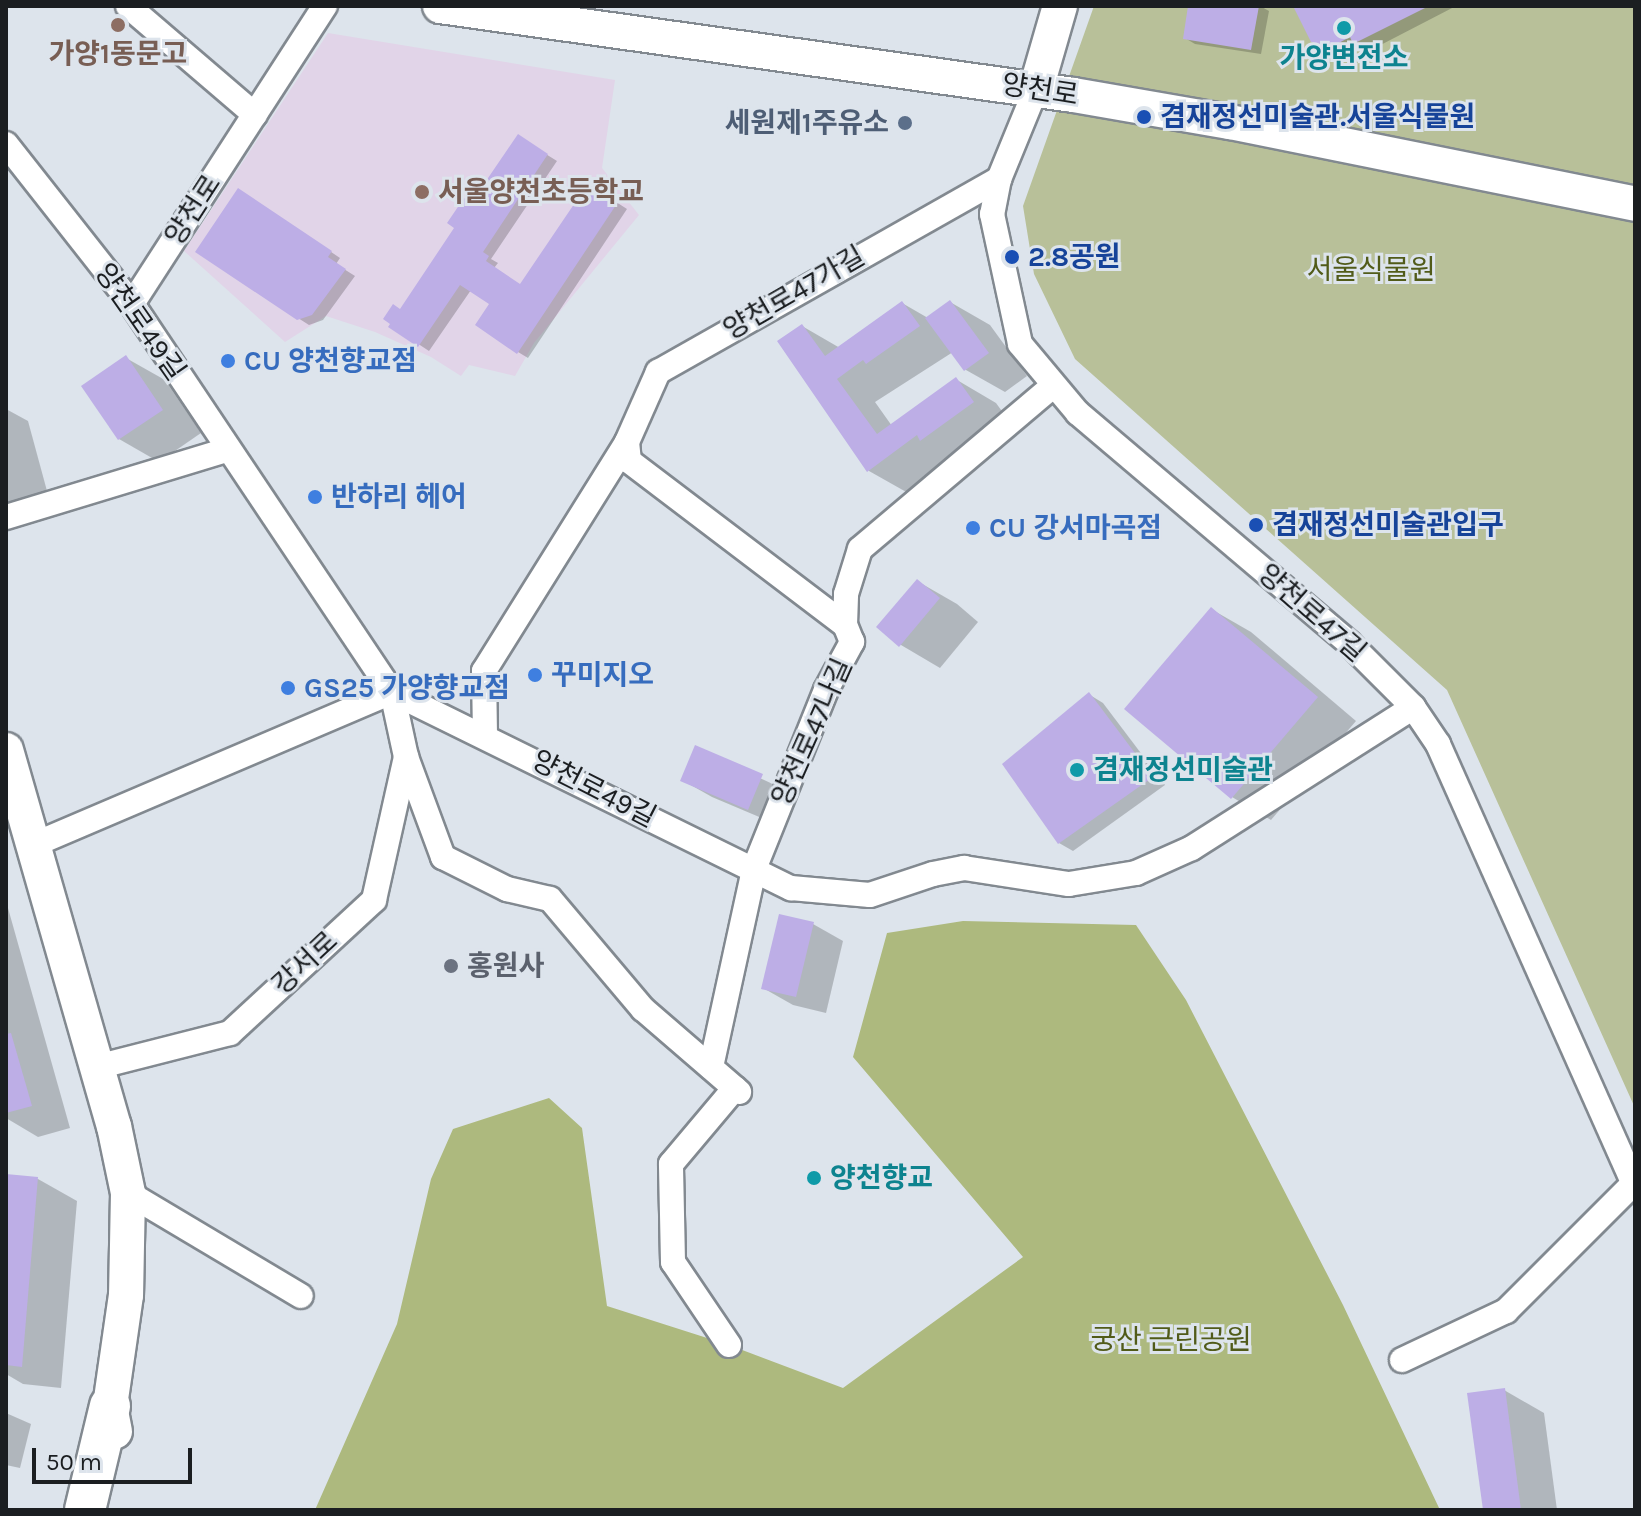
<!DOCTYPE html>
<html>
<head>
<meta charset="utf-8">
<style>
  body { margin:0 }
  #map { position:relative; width:1641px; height:1516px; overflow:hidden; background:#dde4ec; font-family:Karla,"Noto Sans KR",sans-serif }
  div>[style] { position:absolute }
  .education>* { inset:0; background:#e1d4e8 }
  .green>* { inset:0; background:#b8c099 }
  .forest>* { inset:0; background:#adb97e }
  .shadow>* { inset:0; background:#0003 }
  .building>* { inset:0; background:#bdaee6 }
  .roads { filter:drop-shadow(2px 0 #828990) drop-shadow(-2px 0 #828990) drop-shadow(0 2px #828990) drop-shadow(0 -2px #828990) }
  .minor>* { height:24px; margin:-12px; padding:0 12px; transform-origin:12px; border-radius:12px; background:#fff }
  .secondary>* { height:34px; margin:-17px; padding:0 17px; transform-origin:17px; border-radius:17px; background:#fff }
  .trunk>* { height:40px; margin:-20px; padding:0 20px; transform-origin:20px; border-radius:20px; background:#fff }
  .dots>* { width:22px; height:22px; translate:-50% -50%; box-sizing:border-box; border:4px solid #dde4ec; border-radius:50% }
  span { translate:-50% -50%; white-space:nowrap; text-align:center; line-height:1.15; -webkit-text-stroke:6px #dde4ec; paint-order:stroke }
  .education-label { font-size:28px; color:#785e54; font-weight:700 }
  .left { translate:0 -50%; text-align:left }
  .culture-label { font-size:28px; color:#0d838f; font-weight:700 }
  .street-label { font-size:28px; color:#1b1e21 }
  .transit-label { font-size:28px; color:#164399; font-weight:700 }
  .service-label { font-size:28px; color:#4e5e75; font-weight:700 }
  .right { translate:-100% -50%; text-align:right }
  .park-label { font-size:28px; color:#515b19 }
  .shop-label { font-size:28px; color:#366cbe; font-weight:700 }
  .worship-label { font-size:28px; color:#5b616d; font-weight:700 }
  .frame { position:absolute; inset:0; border:8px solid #1b1e21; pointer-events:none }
  .scale { position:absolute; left:32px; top:1448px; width:160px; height:36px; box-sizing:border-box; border:4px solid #1b1e21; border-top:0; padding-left:10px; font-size:24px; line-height:28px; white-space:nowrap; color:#1b1e21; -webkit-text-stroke:6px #dde4ec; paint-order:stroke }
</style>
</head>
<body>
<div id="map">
  <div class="education">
    <i style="clip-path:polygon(328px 33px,615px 80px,602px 168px,639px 215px,534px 343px,515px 376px,469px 365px,461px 376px,431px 357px,375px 332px,326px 316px,285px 342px,184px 251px)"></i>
  </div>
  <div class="green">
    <i style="clip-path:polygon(1094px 6px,1635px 6px,1635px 1108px,1447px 690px,1075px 359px,1034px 274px,1023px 206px)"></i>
  </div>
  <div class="forest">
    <i style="clip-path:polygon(963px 921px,1136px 925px,1186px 1000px,1343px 1305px,1440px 1510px,315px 1510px,397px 1324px,431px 1179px,453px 1129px,549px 1098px,582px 1128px,607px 1306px,729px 1345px,843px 1388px,1023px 1257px,853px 1057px,887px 933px)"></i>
  </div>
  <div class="shadow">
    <i style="clip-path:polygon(1190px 6px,1260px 6px,1269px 11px,1261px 54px,1195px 44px,1185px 38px)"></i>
    <i style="clip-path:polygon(1295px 6px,1456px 6px,1369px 51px,1360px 46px,1346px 53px,1313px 41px)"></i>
    <i style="clip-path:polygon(528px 143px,557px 161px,491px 259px,498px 263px,494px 268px,522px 286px,599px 191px,627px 209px,528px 358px,518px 352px,491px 303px,471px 290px,429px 351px,391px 326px,472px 205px)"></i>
    <i style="clip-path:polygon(248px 196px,340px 258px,336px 264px,355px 276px,323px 320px,309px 325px,298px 318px)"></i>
    <i style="clip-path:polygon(950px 302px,990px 325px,1027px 376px,1005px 392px,966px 370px,953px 352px,875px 402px,892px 426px,957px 380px,996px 403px,1012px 425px,908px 493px,869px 471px,802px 326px,840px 348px,902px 303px,928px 318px)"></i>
    <i style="clip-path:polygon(126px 358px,165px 380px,201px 433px,159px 462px,119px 439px)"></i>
    <i style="clip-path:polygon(6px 409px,28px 421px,50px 502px,22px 510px,6px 501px)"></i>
    <i style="clip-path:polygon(917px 581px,957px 604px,978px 622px,940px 668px,901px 645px,879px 627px)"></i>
    <i style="clip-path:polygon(1211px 609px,1251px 632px,1356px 721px,1271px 820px,1232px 797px)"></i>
    <i style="clip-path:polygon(1090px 695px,1103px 703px,1165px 785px,1073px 851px,1059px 843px)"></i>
    <i style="clip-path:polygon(696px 748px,792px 793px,778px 825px,712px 797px,682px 780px)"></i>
    <i style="clip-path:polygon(6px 901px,70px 1128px,38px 1137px,6px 1118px)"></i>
    <i style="clip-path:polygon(813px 924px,843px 941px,826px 1013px,793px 1005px,763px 988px)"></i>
    <i style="clip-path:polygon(6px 1176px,38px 1179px,77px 1201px,61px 1388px,23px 1384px,6px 1374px)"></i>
    <i style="clip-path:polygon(1504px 1390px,1544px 1413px,1557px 1510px,1485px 1510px)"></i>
    <i style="clip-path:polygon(6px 1413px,31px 1424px,20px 1468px,6px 1465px)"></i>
  </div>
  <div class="building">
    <i style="clip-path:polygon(1188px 6px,1259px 6px,1251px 50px,1183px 39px)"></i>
    <i style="clip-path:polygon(1293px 6px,1429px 6px,1353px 44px,1350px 37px,1331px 47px,1311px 42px)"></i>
    <i style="clip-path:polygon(518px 134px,548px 154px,483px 252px,489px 256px,486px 261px,520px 284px,589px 182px,618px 202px,517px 354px,475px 325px,489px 304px,460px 285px,418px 347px,388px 327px,390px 324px,383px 319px,393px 304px,400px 309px,454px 228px,447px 223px,464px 198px,471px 203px)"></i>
    <i style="clip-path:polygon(238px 188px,332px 251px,328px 257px,346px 269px,312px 315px,297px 320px,195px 252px)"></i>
    <i style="clip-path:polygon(950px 300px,989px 353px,964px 371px,925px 318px)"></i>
    <i style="clip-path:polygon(902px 301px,920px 326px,866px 364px,863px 360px,837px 379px,877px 434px,956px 377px,974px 402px,920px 441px,917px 435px,867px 472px,777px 341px,802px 324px,825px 356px)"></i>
    <i style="clip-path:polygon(126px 355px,163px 410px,118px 440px,81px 386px)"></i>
    <i style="clip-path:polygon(917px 579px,940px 598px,899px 647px,876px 627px)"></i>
    <i style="clip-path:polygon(1211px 607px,1318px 697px,1231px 799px,1124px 709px)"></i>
    <i style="clip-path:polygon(1089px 692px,1153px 777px,1058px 844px,1002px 764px)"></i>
    <i style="clip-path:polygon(695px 745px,763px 774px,748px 810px,680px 781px)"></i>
    <i style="clip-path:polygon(779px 914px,814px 922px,796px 997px,761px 989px)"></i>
    <i style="clip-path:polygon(11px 1033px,32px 1106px,6px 1113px,6px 1034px)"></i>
    <i style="clip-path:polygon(6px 1174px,38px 1177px,22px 1367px,6px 1365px)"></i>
    <i style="clip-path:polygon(1505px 1388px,1521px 1510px,1483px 1510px,1467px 1393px)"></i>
  </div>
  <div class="roads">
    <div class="minor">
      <i style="left:128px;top:6px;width:167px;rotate:40.6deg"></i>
      <i style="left:1036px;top:89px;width:97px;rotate:112.3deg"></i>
      <i style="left:999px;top:179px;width:36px;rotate:101deg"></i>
      <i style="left:992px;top:214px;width:133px;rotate:77.8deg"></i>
      <i style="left:1020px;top:344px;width:90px;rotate:50deg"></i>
      <i style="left:1078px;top:413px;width:355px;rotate:40.3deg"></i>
      <i style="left:1349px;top:643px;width:91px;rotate:45deg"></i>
      <i style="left:1413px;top:707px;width:45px;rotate:56deg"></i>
      <i style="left:1438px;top:744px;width:484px;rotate:66deg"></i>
      <i style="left:6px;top:144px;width:204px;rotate:51.8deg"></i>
      <i style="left:132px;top:304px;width:467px;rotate:56.2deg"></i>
      <i style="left:392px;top:692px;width:445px;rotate:26.2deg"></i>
      <i style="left:791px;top:888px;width:79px;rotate:5.1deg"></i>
      <i style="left:870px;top:895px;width:66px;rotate:-18.4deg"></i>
      <i style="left:933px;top:874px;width:32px;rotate:-11deg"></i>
      <i style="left:964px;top:868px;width:106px;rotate:8.7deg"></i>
      <i style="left:1069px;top:884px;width:68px;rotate:-9.3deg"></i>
      <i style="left:1136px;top:873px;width:61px;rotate:-24.1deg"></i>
      <i style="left:1192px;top:848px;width:262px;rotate:-32.5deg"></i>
      <i style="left:132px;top:304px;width:355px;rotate:-57.1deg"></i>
      <i style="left:627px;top:442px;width:19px;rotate:84deg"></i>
      <i style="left:629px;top:461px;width:271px;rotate:37.2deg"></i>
      <i style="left:6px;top:517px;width:231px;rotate:-16.9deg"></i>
      <i style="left:485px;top:735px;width:64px;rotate:-90.9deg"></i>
      <i style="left:484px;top:671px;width:270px;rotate:-58deg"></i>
      <i style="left:627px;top:442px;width:77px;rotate:-66.1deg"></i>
      <i style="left:658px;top:372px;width:392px;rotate:-29.5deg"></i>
      <i style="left:33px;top:845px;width:390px;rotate:-23.1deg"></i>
      <i style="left:392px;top:692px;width:66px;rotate:77.8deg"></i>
      <i style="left:406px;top:757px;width:107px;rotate:69.7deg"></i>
      <i style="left:443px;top:857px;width:72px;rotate:26.6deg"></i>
      <i style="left:507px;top:889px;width:44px;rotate:13.1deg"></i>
      <i style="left:550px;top:899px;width:144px;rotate:49.8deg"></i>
      <i style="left:643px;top:1009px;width:127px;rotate:40.8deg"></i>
      <i style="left:97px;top:1067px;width:137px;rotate:-14.3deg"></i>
      <i style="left:230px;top:1033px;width:196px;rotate:-42.7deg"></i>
      <i style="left:374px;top:900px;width:147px;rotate:-77.4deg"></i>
      <i style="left:711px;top:1067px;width:203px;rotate:-77.7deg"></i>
      <i style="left:754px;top:869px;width:193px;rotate:-68.1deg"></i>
      <i style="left:826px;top:690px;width:55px;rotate:-61.6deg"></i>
      <i style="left:852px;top:642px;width:18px;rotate:-112deg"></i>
      <i style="left:845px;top:625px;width:31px;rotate:-88deg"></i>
      <i style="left:846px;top:594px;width:47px;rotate:-72.7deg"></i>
      <i style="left:860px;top:549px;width:253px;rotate:-40.2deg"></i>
      <i style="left:128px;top:1193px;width:201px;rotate:30.8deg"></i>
      <i style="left:729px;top:1345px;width:100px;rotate:-124deg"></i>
      <i style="left:673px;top:1262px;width:98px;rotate:-91.2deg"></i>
      <i style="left:671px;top:1164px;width:99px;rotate:-49.9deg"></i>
      <i style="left:1402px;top:1360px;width:115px;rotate:-25.2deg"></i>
      <i style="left:1506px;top:1311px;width:180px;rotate:-45deg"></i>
    </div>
    <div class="secondary">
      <i style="left:440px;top:6px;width:639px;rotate:8deg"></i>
      <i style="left:1073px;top:95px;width:159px;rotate:9.8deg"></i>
      <i style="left:1230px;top:122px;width:413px;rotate:11.4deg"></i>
      <i style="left:1036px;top:89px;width:86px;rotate:-73.9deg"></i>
      <i style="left:6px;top:750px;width:391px;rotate:74deg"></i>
      <i style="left:114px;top:1126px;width:68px;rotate:78.2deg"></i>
      <i style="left:128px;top:1193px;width:102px;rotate:91.1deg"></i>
      <i style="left:126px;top:1295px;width:112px;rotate:98.2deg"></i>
      <i style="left:110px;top:1406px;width:26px;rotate:79deg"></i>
    </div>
    <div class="trunk">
      <i style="left:85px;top:1510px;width:107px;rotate:-76.5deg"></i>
    </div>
  </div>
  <div class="dots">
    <i style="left:118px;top:25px;background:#8d6e63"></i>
    <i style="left:1344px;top:28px;background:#0f9aa8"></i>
    <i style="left:1144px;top:117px;background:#1a4fb4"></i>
    <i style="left:905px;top:123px;background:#5c6f8a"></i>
    <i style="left:422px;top:192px;background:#8d6e63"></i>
    <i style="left:1012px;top:257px;background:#1a4fb4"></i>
    <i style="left:228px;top:361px;background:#3f7fe0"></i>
    <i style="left:315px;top:497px;background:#3f7fe0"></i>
    <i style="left:1256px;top:525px;background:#1a4fb4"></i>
    <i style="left:973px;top:528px;background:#3f7fe0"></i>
    <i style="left:535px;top:675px;background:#3f7fe0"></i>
    <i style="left:288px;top:688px;background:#3f7fe0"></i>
    <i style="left:1077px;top:770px;background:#0f9aa8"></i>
    <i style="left:451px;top:966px;background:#6b7280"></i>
    <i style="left:814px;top:1178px;background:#0f9aa8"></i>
  </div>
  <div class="education-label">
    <span style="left:118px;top:54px">가양1동문고</span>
    <span class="left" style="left:438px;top:192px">서울양천초등학교</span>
  </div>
  <div class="culture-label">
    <span style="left:1344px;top:58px">가양변전소</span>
    <span class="left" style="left:1093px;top:770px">겸재정선미술관</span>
    <span class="left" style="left:830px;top:1178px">양천향교</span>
  </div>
  <div class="street-label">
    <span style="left:1040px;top:90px;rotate:9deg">양천로</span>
    <span style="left:193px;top:210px;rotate:-57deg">양천로</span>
    <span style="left:794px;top:293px;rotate:-30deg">양천로47가길</span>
    <span style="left:140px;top:322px;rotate:55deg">양천로49길</span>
    <span style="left:1312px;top:613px;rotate:41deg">양천로47길</span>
    <span style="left:812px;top:732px;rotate:-66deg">양천로47나길</span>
    <span style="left:594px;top:789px;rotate:27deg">양천로49길</span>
    <span style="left:305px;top:963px;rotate:-43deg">강서로</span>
  </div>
  <div class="transit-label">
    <span class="left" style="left:1160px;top:117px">겸재정선미술관.서울식물원</span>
    <span class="left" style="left:1028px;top:257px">2.8공원</span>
    <span class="left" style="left:1272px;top:525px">겸재정선미술관입구</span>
  </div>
  <div class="service-label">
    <span class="right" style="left:889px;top:123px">세원제1주유소</span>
  </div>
  <div class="park-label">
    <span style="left:1371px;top:270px">서울식물원</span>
    <span style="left:1171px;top:1340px">궁산 근린공원</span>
  </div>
  <div class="shop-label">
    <span class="left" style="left:244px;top:361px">CU 양천향교점</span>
    <span class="left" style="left:331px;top:497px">반하리 헤어</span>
    <span class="left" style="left:989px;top:528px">CU 강서마곡점</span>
    <span class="left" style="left:551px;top:675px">꾸미지오</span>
    <span class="left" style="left:304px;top:688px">GS25 가양향교점</span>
  </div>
  <div class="worship-label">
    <span class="left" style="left:467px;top:966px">홍원사</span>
  </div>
  <div class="frame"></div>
  <div class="scale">50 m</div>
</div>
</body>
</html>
